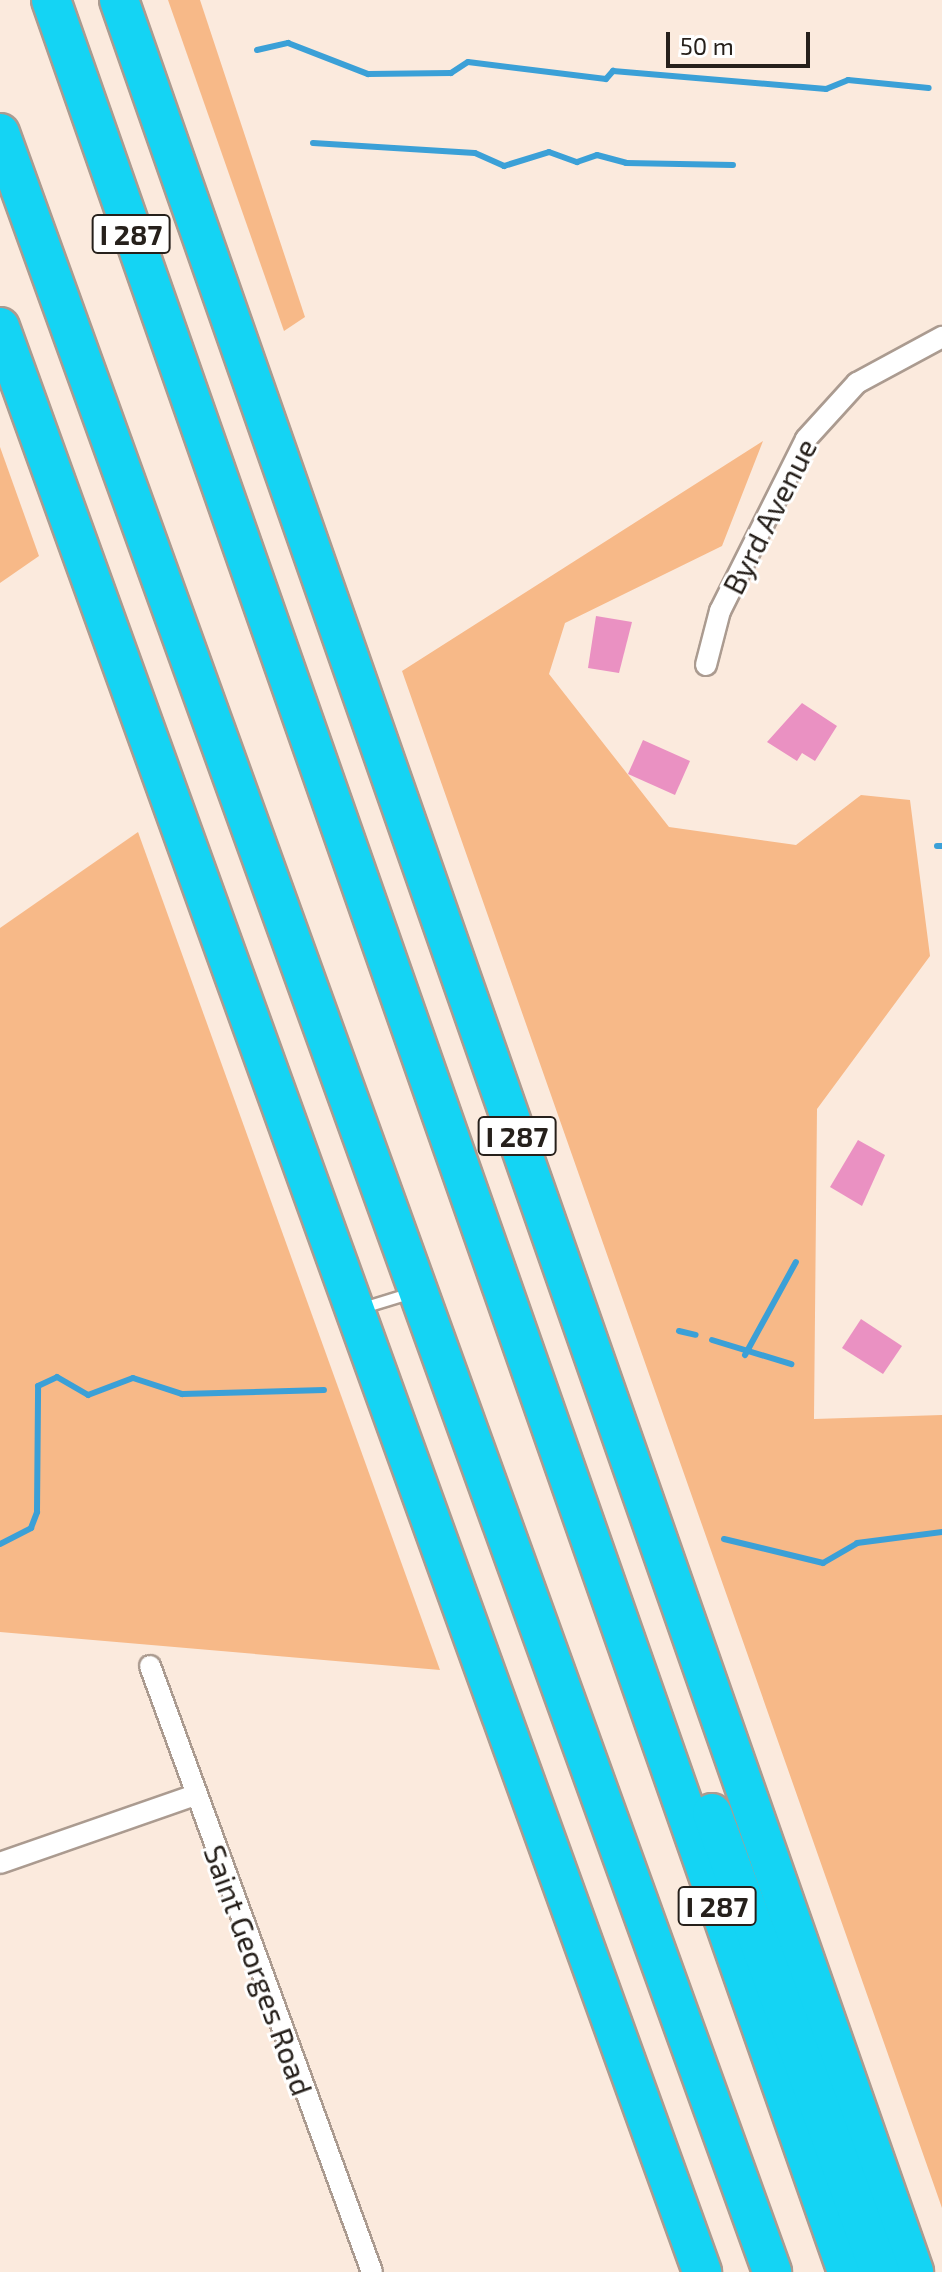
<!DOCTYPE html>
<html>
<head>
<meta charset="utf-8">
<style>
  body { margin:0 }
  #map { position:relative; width:942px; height:2272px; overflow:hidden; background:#fbeadd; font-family:"Exo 2",sans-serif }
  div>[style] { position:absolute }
  .green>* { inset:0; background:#f7b988 }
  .stream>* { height:6px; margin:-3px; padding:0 3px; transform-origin:3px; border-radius:3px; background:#3ba0d7 }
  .building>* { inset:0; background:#ea91c2 }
  .roads { filter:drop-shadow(2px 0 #ab9b90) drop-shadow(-2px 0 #ab9b90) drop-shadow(0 2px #ab9b90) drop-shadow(0 -2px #ab9b90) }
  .lane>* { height:10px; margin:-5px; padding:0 5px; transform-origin:5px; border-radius:5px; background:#fff }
  .street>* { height:20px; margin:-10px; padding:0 10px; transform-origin:10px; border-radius:10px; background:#fff }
  .highway>* { height:38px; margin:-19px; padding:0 19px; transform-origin:19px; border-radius:19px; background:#14d4f4 }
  span { translate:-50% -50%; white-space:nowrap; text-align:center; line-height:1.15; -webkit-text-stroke:6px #fff; paint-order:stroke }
  .shield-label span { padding:2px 6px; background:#fff; border:2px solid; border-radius:6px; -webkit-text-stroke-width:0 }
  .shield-label { font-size:28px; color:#26201b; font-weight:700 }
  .street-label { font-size:30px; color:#26201b }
  .scale { position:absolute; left:666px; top:32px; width:144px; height:36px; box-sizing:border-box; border:4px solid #26201b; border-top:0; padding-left:10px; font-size:24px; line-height:28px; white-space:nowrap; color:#26201b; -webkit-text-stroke:6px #fff; paint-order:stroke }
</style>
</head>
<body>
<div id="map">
  <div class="green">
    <i style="clip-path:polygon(168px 0,200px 0,305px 317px,284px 331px)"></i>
    <i style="clip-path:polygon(763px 441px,722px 546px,565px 623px,549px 674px,669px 827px,796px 845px,861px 795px,910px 800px,930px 956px,817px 1109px,814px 1419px,942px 1415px,942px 2208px,402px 671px)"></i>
    <i style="clip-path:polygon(0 447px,39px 556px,0 583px)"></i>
    <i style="clip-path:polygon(138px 832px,440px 1670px,0 1632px,0 928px)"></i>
  </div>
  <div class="stream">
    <i style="left:257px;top:50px;width:32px;rotate:-13deg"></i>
    <i style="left:288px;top:43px;width:86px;rotate:21.2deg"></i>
    <i style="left:368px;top:74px;width:83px;rotate:-0.7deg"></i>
    <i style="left:451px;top:73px;width:20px;rotate:-33deg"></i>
    <i style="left:468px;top:62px;width:139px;rotate:7deg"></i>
    <i style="left:606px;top:79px;width:11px;rotate:-49deg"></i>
    <i style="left:613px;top:71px;width:214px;rotate:4.8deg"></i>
    <i style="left:826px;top:89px;width:24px;rotate:-22deg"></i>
    <i style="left:848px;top:80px;width:81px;rotate:5.6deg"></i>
    <i style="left:313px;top:143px;width:162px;rotate:3.5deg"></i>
    <i style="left:475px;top:153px;width:32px;rotate:24deg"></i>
    <i style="left:504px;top:166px;width:47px;rotate:-17.3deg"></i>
    <i style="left:549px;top:152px;width:30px;rotate:20deg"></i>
    <i style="left:577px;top:162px;width:21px;rotate:-19deg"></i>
    <i style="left:597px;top:155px;width:30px;rotate:15deg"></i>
    <i style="left:626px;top:163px;width:107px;rotate:1.1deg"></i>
    <i style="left:937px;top:846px;width:5px"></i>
    <i style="left:679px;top:1331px;width:17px;rotate:13deg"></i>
    <i style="left:712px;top:1340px;width:83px;rotate:16.9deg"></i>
    <i style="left:745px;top:1355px;width:106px;rotate:-61.3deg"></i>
    <i style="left:724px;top:1539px;width:102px;rotate:13.6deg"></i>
    <i style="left:823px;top:1563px;width:39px;rotate:-30deg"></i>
    <i style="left:857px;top:1543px;width:86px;rotate:-7.4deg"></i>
    <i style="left:0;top:1544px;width:35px;rotate:-27deg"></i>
    <i style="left:31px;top:1528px;width:17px;rotate:-69deg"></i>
    <i style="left:37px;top:1512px;width:126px;rotate:-89.5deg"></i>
    <i style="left:38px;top:1386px;width:21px;rotate:-25deg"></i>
    <i style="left:57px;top:1377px;width:36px;rotate:30deg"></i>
    <i style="left:88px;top:1395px;width:48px;rotate:-20.7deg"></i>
    <i style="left:133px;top:1378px;width:52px;rotate:18.1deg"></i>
    <i style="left:182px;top:1394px;width:142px;rotate:-1.6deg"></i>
  </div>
  <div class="building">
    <i style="clip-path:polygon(596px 616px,632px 622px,619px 673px,588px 668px)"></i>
    <i style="clip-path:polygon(802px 703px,837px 726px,815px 761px,802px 753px,797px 761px,767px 742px)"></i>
    <i style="clip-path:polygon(643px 740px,690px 761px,675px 795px,628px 774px)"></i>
    <i style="clip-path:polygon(858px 1140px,885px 1155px,862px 1206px,830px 1187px)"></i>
    <i style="clip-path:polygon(861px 1319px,902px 1346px,883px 1374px,842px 1348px)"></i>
  </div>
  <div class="roads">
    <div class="lane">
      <i style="left:363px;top:1308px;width:51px;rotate:-17deg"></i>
    </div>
    <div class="street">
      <i style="left:706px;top:665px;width:56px;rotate:-75.5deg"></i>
      <i style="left:720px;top:611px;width:192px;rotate:-63.4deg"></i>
      <i style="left:806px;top:439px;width:76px;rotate:-47.7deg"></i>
      <i style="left:857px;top:383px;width:97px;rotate:-28.4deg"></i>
      <i style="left:150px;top:1666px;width:645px;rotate:69.88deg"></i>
      <i style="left:0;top:1863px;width:207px;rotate:-19.2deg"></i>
    </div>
    <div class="highway">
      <i style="left:51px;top:0;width:2407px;rotate:70.69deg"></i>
      <i style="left:119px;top:0;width:2407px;rotate:70.71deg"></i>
      <i style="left:0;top:133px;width:2274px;rotate:70.15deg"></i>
      <i style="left:0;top:327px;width:2068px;rotate:70.15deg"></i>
      <i style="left:712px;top:1813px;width:489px;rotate:69.9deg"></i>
    </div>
  </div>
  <div class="shield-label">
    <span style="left:131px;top:234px">I 287</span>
    <span style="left:517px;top:1136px">I 287</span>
    <span style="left:717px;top:1906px">I 287</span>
  </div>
  <div class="street-label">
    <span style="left:769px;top:516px;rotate:-63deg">Byrd Avenue</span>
    <span style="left:259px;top:1970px;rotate:70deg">Saint Georges Road</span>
  </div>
  <div class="scale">50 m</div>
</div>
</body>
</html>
